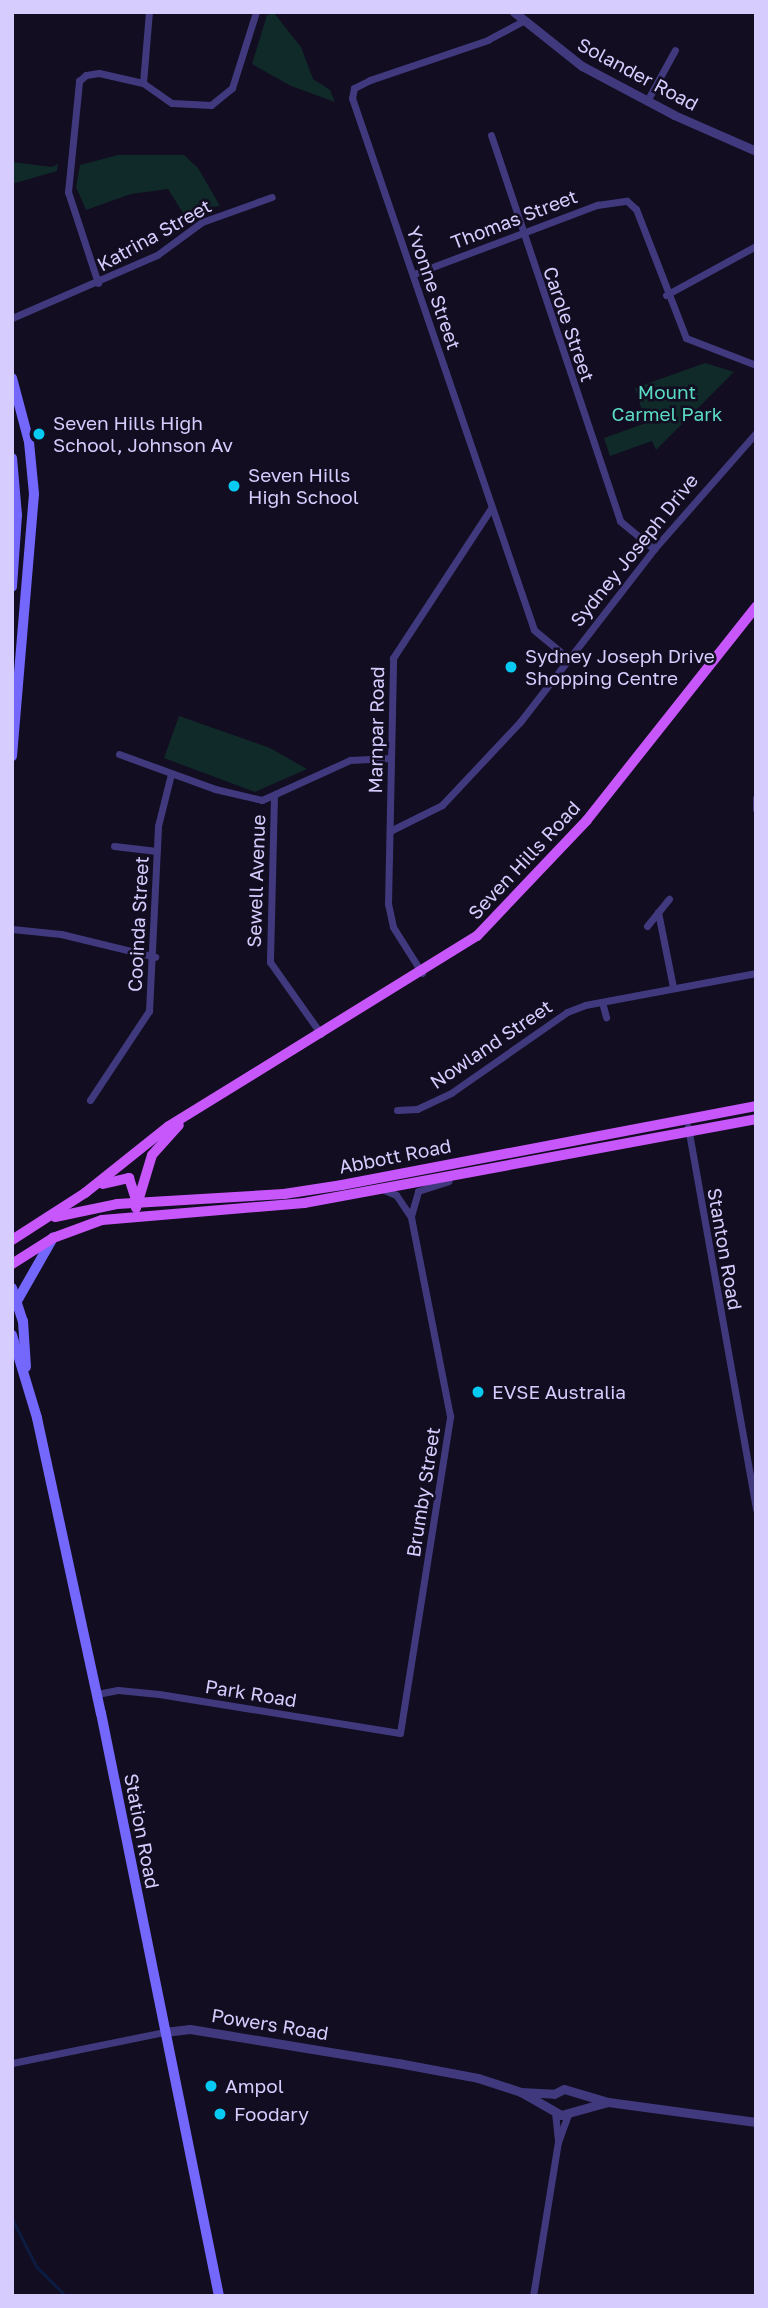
<!DOCTYPE html>
<html>
<head>
<meta charset="utf-8">
<style>
  body { margin:0 }
  #map { position:relative; width:768px; height:2308px; overflow:hidden; background:#120d20; font-family:"Golos Text",sans-serif }
  div>[style] { position:absolute }
  .green>* { inset:0; background:#102929 }
  .stream>* { height:2.5px; margin:-1.25px; padding:0 1.25px; transform-origin:1.25px; border-radius:1.25px; background:#0c1c40 }
  .minor>* { height:7px; margin:-3.5px; padding:0 3.5px; transform-origin:3.5px; border-radius:3.5px; background:#40397e }
  .tertiary>* { height:9px; margin:-4.5px; padding:0 4.5px; transform-origin:4.5px; border-radius:4.5px; background:#40397e }
  .secondary>* { height:10px; margin:-5px; padding:0 5px; transform-origin:5px; border-radius:5px; background:#7467fb }
  .primary>* { height:10px; margin:-5px; padding:0 5px; transform-origin:5px; border-radius:5px; background:#c857fb }
  .dots>* { width:19px; height:19px; translate:-50% -50%; box-sizing:border-box; border:4px solid #120d20; border-radius:50% }
  span { translate:-50% -50%; white-space:nowrap; text-align:center; line-height:1.15; -webkit-text-stroke:5px #120d20; paint-order:stroke }
  .street-label { font-size:19px; color:#d6cdfe }
  .park-label { font-size:19px; color:#5bdbc4 }
  .poi-label { font-size:19px; color:#d6cdfe }
  .left { translate:0 -50%; text-align:left }
  .frame { position:absolute; inset:0; border:14px solid #d6cdfe; pointer-events:none }
</style>
</head>
<body>
<div id="map">
  <div class="green">
    <i style="clip-path:polygon(274px 13px,301px 47px,313px 79px,330px 90px,335px 102px,291px 86px,252px 64px,267px 15px)"></i>
    <i style="clip-path:polygon(118px 155px,184px 155px,198px 168px,220px 206px,203px 208px,187px 219px,168px 189px,131px 194px,86px 210px,76px 187px,80px 165px)"></i>
    <i style="clip-path:polygon(12px 162px,52px 167px,58px 164px,57px 171px,12px 184px)"></i>
    <i style="clip-path:polygon(705px 363px,734px 372px,656px 450px,652px 441px,610px 456px,604px 438px,646px 423px,635px 388px)"></i>
    <i style="clip-path:polygon(179px 716px,270px 748px,307px 769px,255px 792px,164px 758px)"></i>
  </div>
  <div class="stream">
    <i style="left:12px;top:2218px;width:55px;rotate:63deg"></i>
    <i style="left:37px;top:2267px;width:41px;rotate:45deg"></i>
  </div>
  <div class="minor">
    <i style="left:523px;top:21px;width:40px;rotate:152deg"></i>
    <i style="left:488px;top:40px;width:125px;rotate:161.3deg"></i>
    <i style="left:370px;top:80px;width:18px;rotate:153deg"></i>
    <i style="left:354px;top:88px;width:10px;rotate:101deg"></i>
    <i style="left:352px;top:98px;width:562px;rotate:71.11deg"></i>
    <i style="left:534px;top:630px;width:44px;rotate:39.5deg"></i>
    <i style="left:143px;top:83px;width:71px;rotate:-85.2deg"></i>
    <i style="left:647px;top:101px;width:58px;rotate:-61.2deg"></i>
    <i style="left:491px;top:135px;width:407px;rotate:71.5deg"></i>
    <i style="left:620px;top:521px;width:44px;rotate:39.5deg"></i>
    <i style="left:414px;top:274px;width:196px;rotate:-20.7deg"></i>
    <i style="left:597px;top:205px;width:30px;rotate:-8deg"></i>
    <i style="left:627px;top:201px;width:12px;rotate:42deg"></i>
    <i style="left:636px;top:209px;width:138px;rotate:68.8deg"></i>
    <i style="left:686px;top:338px;width:75px;rotate:21.1deg"></i>
    <i style="left:98px;top:283px;width:96px;rotate:-108.2deg"></i>
    <i style="left:68px;top:192px;width:112px;rotate:-84.3deg"></i>
    <i style="left:79px;top:81px;width:9px;rotate:-41deg"></i>
    <i style="left:86px;top:75px;width:13px;rotate:-9deg"></i>
    <i style="left:99px;top:73px;width:45px;rotate:12.8deg"></i>
    <i style="left:143px;top:83px;width:35px;rotate:35deg"></i>
    <i style="left:172px;top:103px;width:39px;rotate:3deg"></i>
    <i style="left:211px;top:105px;width:27px;rotate:-39deg"></i>
    <i style="left:232px;top:88px;width:80px;rotate:-72.5deg"></i>
    <i style="left:666px;top:295px;width:102px;rotate:-28.6deg"></i>
    <i style="left:12px;top:318px;width:158px;rotate:-23.5deg"></i>
    <i style="left:157px;top:255px;width:56px;rotate:-36.3deg"></i>
    <i style="left:202px;top:222px;width:74px;rotate:-19.7deg"></i>
    <i style="left:119px;top:754px;width:102px;rotate:20deg"></i>
    <i style="left:215px;top:789px;width:48px;rotate:13.2deg"></i>
    <i style="left:262px;top:800px;width:97px;rotate:-24.4deg"></i>
    <i style="left:350px;top:760px;width:40px;rotate:-2.9deg"></i>
    <i style="left:274px;top:796px;width:166px;rotate:91.4deg"></i>
    <i style="left:270px;top:962px;width:88px;rotate:54.7deg"></i>
    <i style="left:756px;top:798px;width:11px;rotate:90deg"></i>
    <i style="left:390px;top:831px;width:58px;rotate:-26.6deg"></i>
    <i style="left:442px;top:805px;width:114px;rotate:-46.8deg"></i>
    <i style="left:520px;top:722px;width:219px;rotate:-52.2deg"></i>
    <i style="left:654px;top:549px;width:154px;rotate:-48.7deg"></i>
    <i style="left:114px;top:846px;width:43px;rotate:6.6deg"></i>
    <i style="left:658px;top:912px;width:76px;rotate:78.7deg"></i>
    <i style="left:647px;top:926px;width:35px;rotate:-51deg"></i>
    <i style="left:12px;top:929px;width:49px;rotate:5.8deg"></i>
    <i style="left:61px;top:934px;width:97px;rotate:13.7deg"></i>
    <i style="left:422px;top:973px;width:54px;rotate:-122.2deg"></i>
    <i style="left:393px;top:927px;width:24px;rotate:-102deg"></i>
    <i style="left:388px;top:904px;width:246px;rotate:-88.8deg"></i>
    <i style="left:393px;top:658px;width:179px;rotate:-56.8deg"></i>
    <i style="left:602px;top:1002px;width:16px;rotate:75deg"></i>
    <i style="left:90px;top:1100px;width:107px;rotate:-56.5deg"></i>
    <i style="left:149px;top:1011px;width:185px;rotate:-87.2deg"></i>
    <i style="left:158px;top:826px;width:54px;rotate:-76deg"></i>
    <i style="left:397px;top:1110px;width:20px;rotate:-3deg"></i>
    <i style="left:417px;top:1109px;width:38px;rotate:-25deg"></i>
    <i style="left:451px;top:1093px;width:141px;rotate:-34.9deg"></i>
    <i style="left:567px;top:1012px;width:19px;rotate:-21deg"></i>
    <i style="left:585px;top:1005px;width:174px;rotate:-10.6deg"></i>
    <i style="left:688px;top:1127px;width:388px;rotate:79.9deg"></i>
    <i style="left:411px;top:1216px;width:26px;rotate:-74deg"></i>
    <i style="left:418px;top:1191px;width:32px;rotate:-18deg"></i>
    <i style="left:97px;top:1694px;width:21px;rotate:-11deg"></i>
    <i style="left:118px;top:1690px;width:41px;rotate:5.6deg"></i>
    <i style="left:159px;top:1694px;width:244px;rotate:9.2deg"></i>
    <i style="left:400px;top:1733px;width:321px;rotate:-81deg"></i>
    <i style="left:450px;top:1416px;width:203px;rotate:-101.1deg"></i>
    <i style="left:411px;top:1217px;width:27px;rotate:-124deg"></i>
    <i style="left:396px;top:1195px;width:13px;rotate:-157deg"></i>
    <i style="left:12px;top:2063px;width:156px;rotate:-11.5deg"></i>
    <i style="left:555px;top:2112px;width:30px;rotate:84deg"></i>
    <i style="left:533px;top:2296px;width:156px;rotate:-80.8deg"></i>
    <i style="left:558px;top:2142px;width:29px;rotate:-70deg"></i>
  </div>
  <div class="tertiary">
    <i style="left:514px;top:12px;width:87px;rotate:38.5deg"></i>
    <i style="left:582px;top:66px;width:104px;rotate:28deg"></i>
    <i style="left:674px;top:115px;width:90px;rotate:23.7deg"></i>
    <i style="left:165px;top:2032px;width:25px;rotate:-7deg"></i>
    <i style="left:190px;top:2029px;width:211px;rotate:9.3deg"></i>
    <i style="left:398px;top:2063px;width:81px;rotate:10.6deg"></i>
    <i style="left:478px;top:2078px;width:45px;rotate:18deg"></i>
    <i style="left:521px;top:2092px;width:33px;rotate:3deg"></i>
    <i style="left:554px;top:2094px;width:11px;rotate:-27deg"></i>
    <i style="left:564px;top:2089px;width:46px;rotate:16.5deg"></i>
    <i style="left:608px;top:2102px;width:149px;rotate:7.7deg"></i>
    <i style="left:521px;top:2092px;width:46px;rotate:29.9deg"></i>
    <i style="left:561px;top:2115px;width:49px;rotate:-15.5deg"></i>
  </div>
  <div class="secondary">
    <i style="left:12px;top:378px;width:66px;rotate:75.1deg"></i>
    <i style="left:29px;top:442px;width:52px;rotate:84.5deg"></i>
    <i style="left:34px;top:494px;width:263px;rotate:94.8deg"></i>
    <i style="left:12px;top:458px;width:57px;rotate:85deg"></i>
    <i style="left:17px;top:515px;width:72px;rotate:94deg"></i>
    <i style="left:12px;top:1288px;width:35px;rotate:72deg"></i>
    <i style="left:23px;top:1321px;width:46px;rotate:86.3deg"></i>
    <i style="left:17px;top:1301px;width:73px;rotate:-60.3deg"></i>
    <i style="left:12px;top:1335px;width:87px;rotate:73.2deg"></i>
    <i style="left:37px;top:1418px;width:302px;rotate:77.8deg"></i>
    <i style="left:101px;top:1713px;width:595px;rotate:78.56deg"></i>
  </div>
  <div class="primary">
    <i style="left:103px;top:1184px;width:27px;rotate:-13deg"></i>
    <i style="left:129px;top:1178px;width:25px;rotate:72deg"></i>
    <i style="left:136px;top:1208px;width:55px;rotate:-73.2deg"></i>
    <i style="left:152px;top:1155px;width:40px;rotate:-48deg"></i>
    <i style="left:55px;top:1217px;width:63px;rotate:-11.8deg"></i>
    <i style="left:117px;top:1204px;width:167px;rotate:-3.4deg"></i>
    <i style="left:284px;top:1194px;width:59px;rotate:-8.8deg"></i>
    <i style="left:342px;top:1185px;width:421px;rotate:-10.8deg"></i>
    <i style="left:12px;top:1240px;width:87px;rotate:-32.8deg"></i>
    <i style="left:85px;top:1193px;width:107px;rotate:-38.6deg"></i>
    <i style="left:169px;top:1126px;width:362px;rotate:-31.7deg"></i>
    <i style="left:477px;top:936px;width:160px;rotate:-46.5deg"></i>
    <i style="left:587px;top:820px;width:272px;rotate:-51.6deg"></i>
    <i style="left:12px;top:1264px;width:49px;rotate:-32.4deg"></i>
    <i style="left:53px;top:1238px;width:52px;rotate:-20.2deg"></i>
    <i style="left:102px;top:1220px;width:203px;rotate:-4.8deg"></i>
    <i style="left:304px;top:1203px;width:460px;rotate:-10.5deg"></i>
  </div>
  <div class="dots">
    <i style="left:39px;top:434px;background:#06caf1"></i>
    <i style="left:234px;top:486px;background:#06caf1"></i>
    <i style="left:511px;top:667px;background:#06caf1"></i>
    <i style="left:478px;top:1392px;background:#06caf1"></i>
    <i style="left:211px;top:2086px;background:#06caf1"></i>
    <i style="left:220px;top:2114px;background:#06caf1"></i>
  </div>
  <div class="street-label">
    <span style="left:638px;top:74px;rotate:28deg">Solander Road</span>
    <span style="left:514px;top:219px;rotate:-21deg">Thomas Street</span>
    <span style="left:154px;top:235px;rotate:-29deg">Katrina Street</span>
    <span style="left:434px;top:288px;rotate:71deg">Yvonne Street</span>
    <span style="left:569px;top:324px;rotate:71deg">Carole Street</span>
    <span style="left:634px;top:550px;rotate:-51deg">Sydney Joseph Drive</span>
    <span style="left:376px;top:730px;rotate:-89deg">Marnpar Road</span>
    <span style="left:524px;top:860px;rotate:-47deg">Seven Hills Road</span>
    <span style="left:256px;top:881px;rotate:-88deg">Sewell Avenue</span>
    <span style="left:138px;top:924px;rotate:-87deg">Cooinda Street</span>
    <span style="left:491px;top:1044px;rotate:-34deg">Nowland Street</span>
    <span style="left:395px;top:1156px;rotate:-11deg">Abbott Road</span>
    <span style="left:725px;top:1249px;rotate:80deg">Stanton Road</span>
    <span style="left:423px;top:1492px;rotate:-81deg">Brumby Street</span>
    <span style="left:251px;top:1693px;rotate:9deg">Park Road</span>
    <span style="left:142px;top:1831px;rotate:79deg">Station Road</span>
    <span style="left:270px;top:2024px;rotate:9deg">Powers Road</span>
  </div>
  <div class="park-label">
    <span style="left:667px;top:403px">Mount<br>Carmel Park</span>
  </div>
  <div class="poi-label">
    <span class="left" style="left:53px;top:434px">Seven Hills High<br>School, Johnson Av</span>
    <span class="left" style="left:248px;top:486px">Seven Hills<br>High School</span>
    <span class="left" style="left:525px;top:667px">Sydney Joseph Drive<br>Shopping Centre</span>
    <span class="left" style="left:492px;top:1392px">EVSE Australia</span>
    <span class="left" style="left:225px;top:2086px">Ampol</span>
    <span class="left" style="left:234px;top:2114px">Foodary</span>
  </div>
  <div class="frame"></div>
</div>
</body>
</html>
